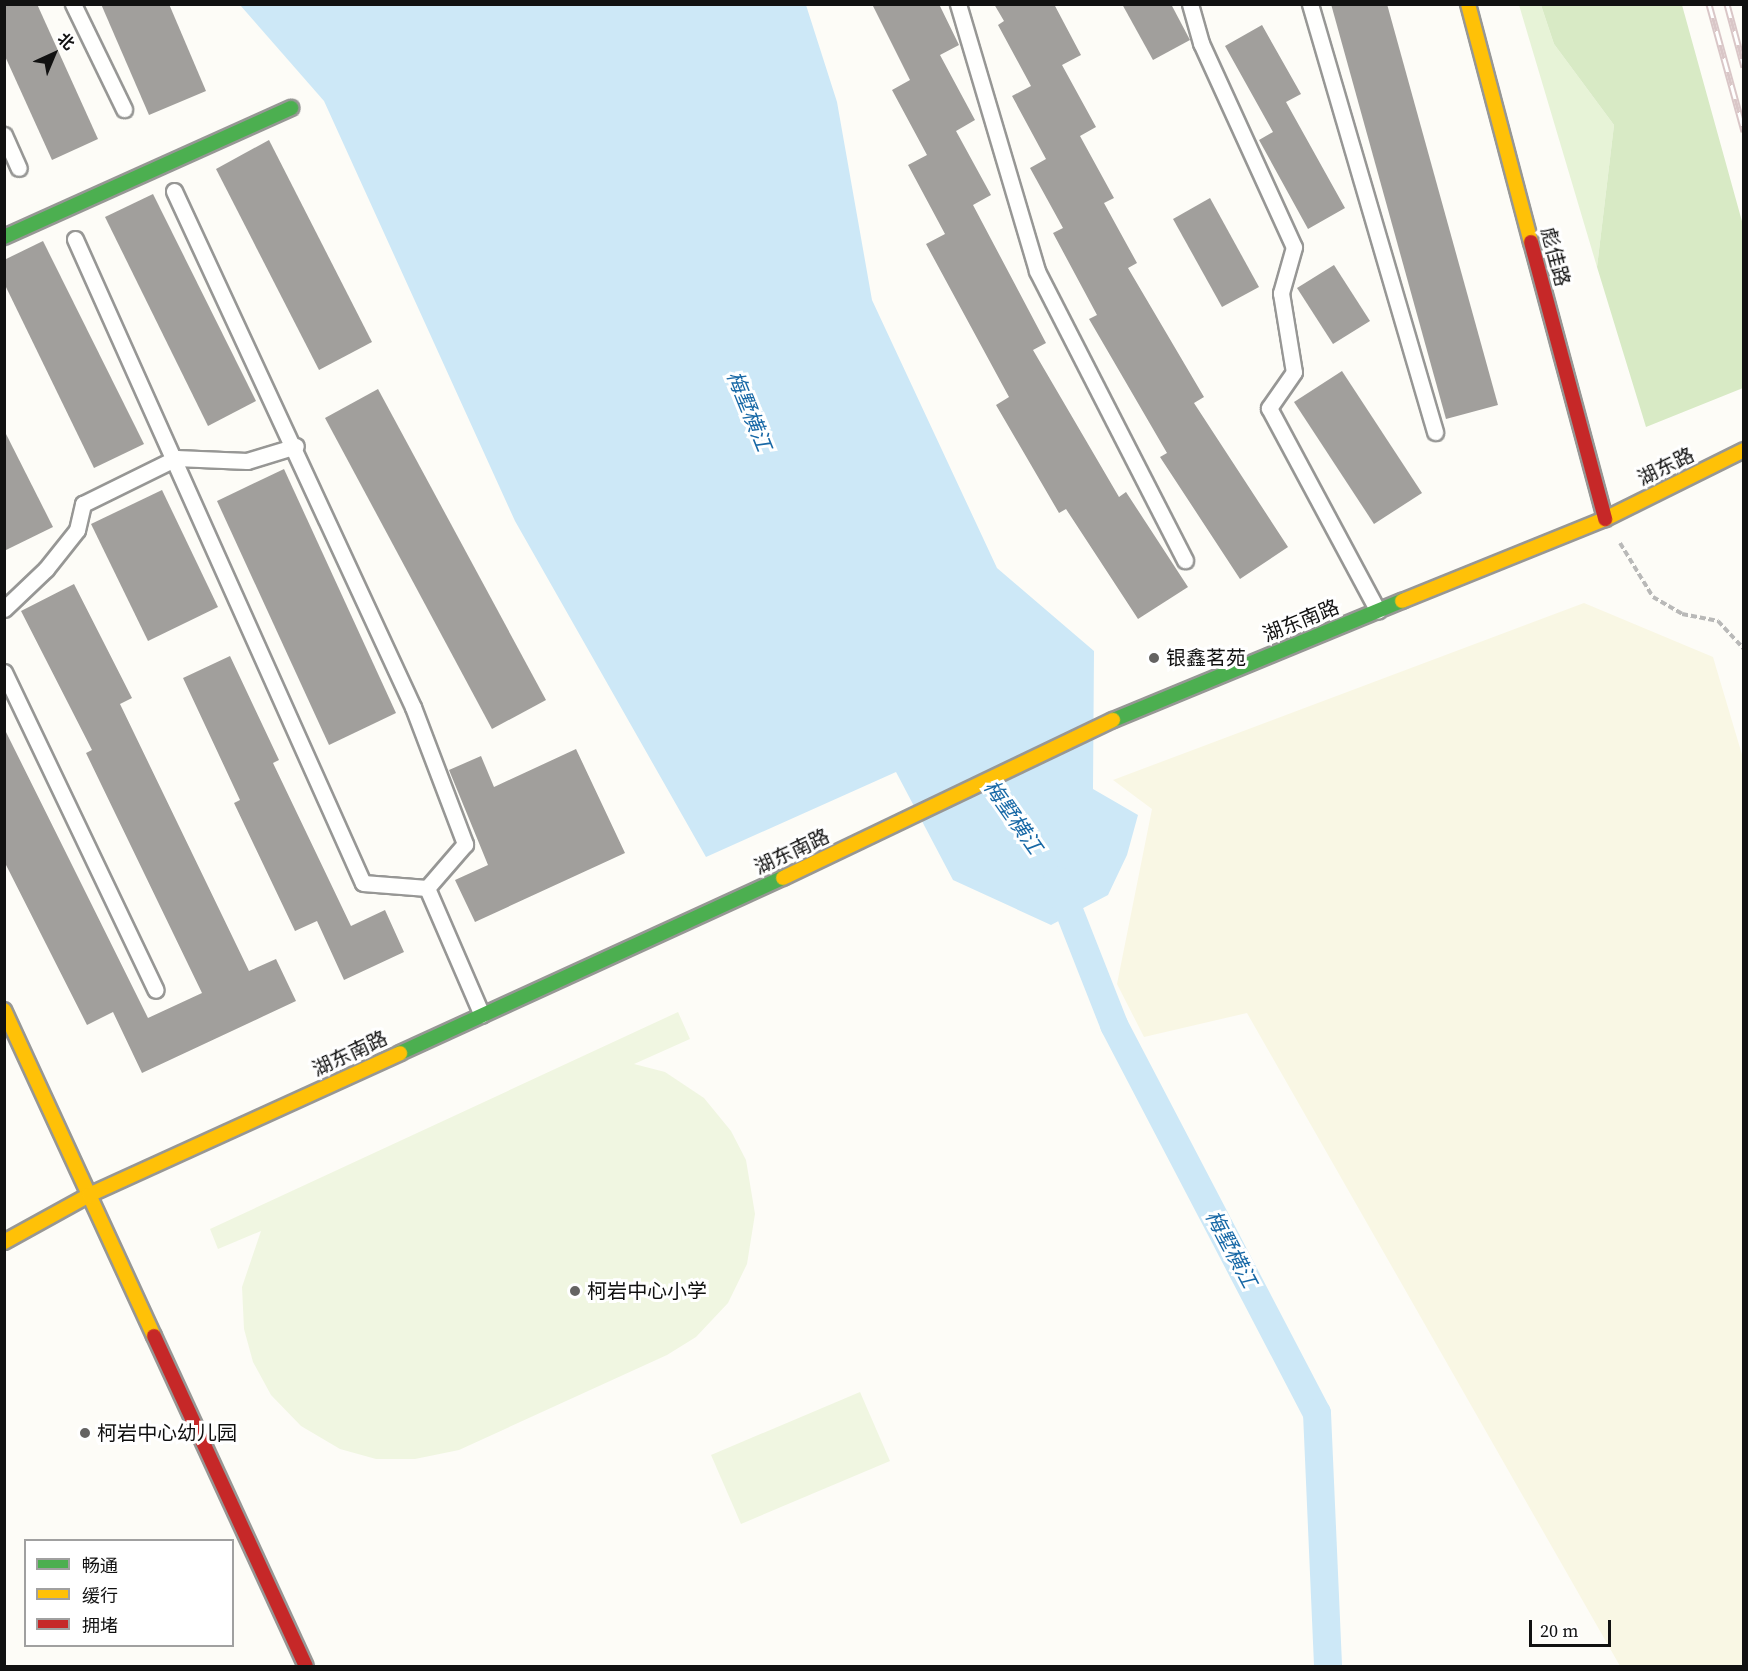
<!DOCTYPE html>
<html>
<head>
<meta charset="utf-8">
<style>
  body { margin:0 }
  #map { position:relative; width:1748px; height:1671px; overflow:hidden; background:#fdfcf7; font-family:"Source Serif 4","Noto Sans SC",serif }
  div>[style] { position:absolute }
  .farmland>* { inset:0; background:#f9f7e4 }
  .green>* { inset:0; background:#e7f3d7 }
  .forest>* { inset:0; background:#d8eac5 }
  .pitch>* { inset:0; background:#f0f6e1 }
  .water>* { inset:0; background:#cde8f7 }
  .canal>* { height:28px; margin:-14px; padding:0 14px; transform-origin:14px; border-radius:14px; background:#cde8f7 }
  .building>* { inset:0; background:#a19f9c }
  .path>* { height:4px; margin-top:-2px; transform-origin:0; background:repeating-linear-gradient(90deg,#b9b9b8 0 6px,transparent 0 9px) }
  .roads { filter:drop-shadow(2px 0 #979795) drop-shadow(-2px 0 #979795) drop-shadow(0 2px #979795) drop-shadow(0 -2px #979795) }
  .lane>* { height:15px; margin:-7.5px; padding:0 7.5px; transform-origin:7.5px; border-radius:7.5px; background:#fffffe }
  .fast>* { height:14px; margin:-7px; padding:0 7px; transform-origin:7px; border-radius:7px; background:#4caf50 }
  .slow>* { height:14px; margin:-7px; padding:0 7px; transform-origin:7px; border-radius:7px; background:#ffc107 }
  .jam>* { height:14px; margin:-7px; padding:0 7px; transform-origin:7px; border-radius:7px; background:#c62828 }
  .rail>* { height:7px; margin-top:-3.5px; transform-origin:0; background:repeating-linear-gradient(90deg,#fff 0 14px,#d9c6c7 0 28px); box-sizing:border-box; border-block:2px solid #d9c6c7 }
  .dots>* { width:16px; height:16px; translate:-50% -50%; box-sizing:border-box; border:3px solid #fff; border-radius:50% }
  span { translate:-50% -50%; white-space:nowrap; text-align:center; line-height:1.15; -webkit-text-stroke:6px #fff; paint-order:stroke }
  .street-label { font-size:20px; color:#111 }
  .poi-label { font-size:20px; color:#111 }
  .left { translate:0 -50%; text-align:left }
  .water-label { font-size:21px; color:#1768a6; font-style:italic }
  .frame { position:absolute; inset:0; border:6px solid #111; pointer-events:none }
  .legend { position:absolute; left:24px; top:1539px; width:210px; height:108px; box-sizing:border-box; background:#fff; border:2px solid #a0a0a0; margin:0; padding:8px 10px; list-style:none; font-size:18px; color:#111 }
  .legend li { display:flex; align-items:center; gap:12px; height:30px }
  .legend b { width:30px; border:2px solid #a0a0a0 }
  .north { position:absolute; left:24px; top:24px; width:60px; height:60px; -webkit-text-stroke:4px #fff; paint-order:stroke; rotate:44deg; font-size:16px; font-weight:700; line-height:24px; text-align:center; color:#111 }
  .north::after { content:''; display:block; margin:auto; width:21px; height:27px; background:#111; clip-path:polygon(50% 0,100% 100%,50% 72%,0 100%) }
  .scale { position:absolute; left:1529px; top:1620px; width:82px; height:27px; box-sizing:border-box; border:3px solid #111; border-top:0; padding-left:8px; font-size:18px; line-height:21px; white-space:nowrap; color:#111; -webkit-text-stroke:4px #fff; paint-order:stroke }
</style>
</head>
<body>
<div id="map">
  <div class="farmland">
    <i style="clip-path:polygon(1584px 603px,1713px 657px,1743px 758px,1743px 1666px,1620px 1666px,1247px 1013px,1144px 1037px,1117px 984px,1152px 809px,1113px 780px)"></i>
  </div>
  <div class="green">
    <i style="clip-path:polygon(1519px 5px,1541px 5px,1554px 44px,1614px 125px,1597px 267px)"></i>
  </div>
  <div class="forest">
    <i style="clip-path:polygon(1541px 5px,1682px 5px,1743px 225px,1743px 388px,1646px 427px,1597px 267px,1614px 125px,1554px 44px)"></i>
  </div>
  <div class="pitch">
    <i style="clip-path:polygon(678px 1012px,690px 1039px,634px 1064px,665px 1072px,704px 1098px,731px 1131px,746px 1160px,755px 1214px,747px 1264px,728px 1303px,696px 1337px,667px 1355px,459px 1450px,415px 1459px,376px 1459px,340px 1449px,301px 1426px,271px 1395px,253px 1362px,244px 1329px,242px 1287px,261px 1231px,218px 1249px,210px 1229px)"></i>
    <i style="clip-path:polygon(860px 1392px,890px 1461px,741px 1524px,711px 1455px)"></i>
  </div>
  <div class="water">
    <i style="clip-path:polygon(240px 5px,806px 5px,837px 102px,872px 300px,997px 568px,1094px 651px,1093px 789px,1138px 815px,1127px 855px,1108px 895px,1051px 925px,953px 880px,896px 772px,706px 857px,515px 521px,324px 101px)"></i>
  </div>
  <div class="canal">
    <i style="left:1057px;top:880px;width:156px;rotate:68.5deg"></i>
    <i style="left:1114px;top:1025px;width:438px;rotate:62.4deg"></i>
    <i style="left:1317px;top:1413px;width:253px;rotate:87.5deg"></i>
  </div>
  <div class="building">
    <i style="clip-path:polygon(4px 4px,37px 4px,98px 139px,52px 160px,4px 54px)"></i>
    <i style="clip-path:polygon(101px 4px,169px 4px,206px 91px,149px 115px)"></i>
    <i style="clip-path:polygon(872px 4px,939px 4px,959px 45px,940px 55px,975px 120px,956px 131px,991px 195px,973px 205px,1046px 343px,1033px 350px,1119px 497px,1126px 492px,1188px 587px,1138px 619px,1066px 509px,1059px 513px,996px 405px,1009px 397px,926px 244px,945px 234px,908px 165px,927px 155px,892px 90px,910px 80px)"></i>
    <i style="clip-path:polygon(994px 4px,1054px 4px,1081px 55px,1062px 65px,1096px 127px,1080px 136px,1114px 198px,1104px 203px,1137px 263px,1128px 268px,1204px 397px,1194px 403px,1288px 547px,1240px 579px,1160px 457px,1167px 453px,1089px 319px,1097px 315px,1053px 233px,1063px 228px,1030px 168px,1046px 159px,1012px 96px,1031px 86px,998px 25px,1004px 21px)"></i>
    <i style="clip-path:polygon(1122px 4px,1171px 4px,1190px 40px,1153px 60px)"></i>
    <i style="clip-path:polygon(1331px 4px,1387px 4px,1498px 405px,1446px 419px)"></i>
    <i style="clip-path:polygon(1262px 25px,1301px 94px,1286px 102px,1345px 208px,1308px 229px,1259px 140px,1273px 132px,1225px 46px)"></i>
    <i style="clip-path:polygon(269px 140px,372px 342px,319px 370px,216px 169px)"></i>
    <i style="clip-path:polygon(153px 194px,256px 401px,208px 426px,105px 217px)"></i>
    <i style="clip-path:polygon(1210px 198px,1259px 287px,1222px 307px,1173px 219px)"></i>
    <i style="clip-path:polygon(43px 241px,144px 444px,94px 468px,4px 283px,4px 260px)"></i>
    <i style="clip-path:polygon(1334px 265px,1370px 321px,1333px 344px,1297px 288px)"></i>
    <i style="clip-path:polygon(1342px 371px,1422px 493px,1374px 524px,1294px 402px)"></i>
    <i style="clip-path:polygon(378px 389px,546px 700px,492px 729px,325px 418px)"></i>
    <i style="clip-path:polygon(4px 430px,53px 527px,4px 551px)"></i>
    <i style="clip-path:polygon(284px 469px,396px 713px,329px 745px,217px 501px)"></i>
    <i style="clip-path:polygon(162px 490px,218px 607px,148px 641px,91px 524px)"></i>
    <i style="clip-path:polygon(74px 584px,132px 698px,120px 704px,249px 971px,276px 959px,296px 1001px,142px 1073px,113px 1012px,87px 1025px,4px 861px,4px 728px,148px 1018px,202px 993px,86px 753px,92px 750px,21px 611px)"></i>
    <i style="clip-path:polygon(230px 656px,279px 760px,273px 763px,351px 926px,385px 910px,404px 952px,344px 980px,317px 921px,295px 931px,234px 803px,240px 800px,183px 678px)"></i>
    <i style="clip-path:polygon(576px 749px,625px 853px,475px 922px,455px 880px,488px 865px,449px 770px,481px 756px,494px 787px)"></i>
  </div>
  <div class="path">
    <i style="left:1620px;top:543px;width:63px;rotate:58.6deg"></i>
    <i style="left:1653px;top:597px;width:34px;rotate:30deg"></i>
    <i style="left:1682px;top:614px;width:37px;rotate:11deg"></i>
    <i style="left:1718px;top:621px;width:38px;rotate:47deg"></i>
  </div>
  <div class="roads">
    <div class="lane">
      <i style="left:73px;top:4px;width:117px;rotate:64.1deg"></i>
      <i style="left:958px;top:4px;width:278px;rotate:73.5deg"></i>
      <i style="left:1037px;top:271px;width:325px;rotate:62.9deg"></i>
      <i style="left:1190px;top:4px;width:41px;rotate:74.2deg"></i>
      <i style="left:1201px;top:43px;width:224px;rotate:65.5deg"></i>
      <i style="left:1294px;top:247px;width:48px;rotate:105.8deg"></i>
      <i style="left:1281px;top:293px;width:80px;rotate:80.7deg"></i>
      <i style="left:1294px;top:372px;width:44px;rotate:124.8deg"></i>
      <i style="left:1269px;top:408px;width:230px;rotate:61.8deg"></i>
      <i style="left:1310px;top:4px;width:446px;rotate:73.7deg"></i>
      <i style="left:4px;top:135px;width:36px;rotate:66deg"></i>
      <i style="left:174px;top:191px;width:569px;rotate:65.15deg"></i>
      <i style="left:413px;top:707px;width:147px;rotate:69.2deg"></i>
      <i style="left:465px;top:844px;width:58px;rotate:130.8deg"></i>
      <i style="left:75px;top:239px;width:705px;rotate:65.91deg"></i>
      <i style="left:363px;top:883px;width:64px;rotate:4.5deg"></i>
      <i style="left:4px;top:609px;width:58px;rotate:-43.6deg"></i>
      <i style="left:46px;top:569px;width:50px;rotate:-51.5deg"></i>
      <i style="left:77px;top:530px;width:27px;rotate:-77deg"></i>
      <i style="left:83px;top:504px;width:104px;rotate:-26.3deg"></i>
      <i style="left:176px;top:458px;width:71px;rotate:2.4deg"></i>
      <i style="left:247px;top:461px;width:51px;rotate:-17deg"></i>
      <i style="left:4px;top:672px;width:352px;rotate:64.5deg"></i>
      <i style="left:427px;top:888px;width:138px;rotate:66.6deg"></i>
    </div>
    <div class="fast">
      <i style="left:4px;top:237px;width:315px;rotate:-24.2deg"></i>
      <i style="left:1113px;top:720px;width:313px;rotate:-22.4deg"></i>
      <i style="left:400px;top:1053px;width:421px;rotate:-24.6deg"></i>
    </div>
    <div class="slow">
      <i style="left:1468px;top:4px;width:246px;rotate:75.2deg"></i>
      <i style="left:1402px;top:601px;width:219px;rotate:-22deg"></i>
      <i style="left:1605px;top:519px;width:155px;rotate:-26.4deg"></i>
      <i style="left:783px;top:878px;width:366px;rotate:-25.6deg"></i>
      <i style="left:4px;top:1010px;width:359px;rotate:65.3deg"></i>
      <i style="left:4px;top:1242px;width:97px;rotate:-28.9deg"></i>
      <i style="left:89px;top:1195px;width:342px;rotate:-24.5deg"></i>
    </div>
    <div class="jam">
      <i style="left:1531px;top:242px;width:287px;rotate:75deg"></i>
      <i style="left:154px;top:1336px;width:363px;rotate:65.3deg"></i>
    </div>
  </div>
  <div class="rail">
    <i style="left:1709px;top:4px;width:132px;rotate:74.6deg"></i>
    <i style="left:1727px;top:4px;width:65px;rotate:74.9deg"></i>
  </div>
  <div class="dots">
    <i style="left:1154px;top:658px;background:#646362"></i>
    <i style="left:575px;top:1291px;background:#646362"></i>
    <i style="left:85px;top:1433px;background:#646362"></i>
  </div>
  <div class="street-label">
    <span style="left:1555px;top:257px;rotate:75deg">彪佳路</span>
    <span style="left:1666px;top:467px;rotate:-26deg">湖东路</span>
    <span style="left:1301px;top:621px;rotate:-22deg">湖东南路</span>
    <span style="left:792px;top:852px;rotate:-25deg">湖东南路</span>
    <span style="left:350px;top:1054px;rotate:-25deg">湖东南路</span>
  </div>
  <div class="poi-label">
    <span class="left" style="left:1166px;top:658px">银鑫茗苑</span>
    <span class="left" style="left:587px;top:1291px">柯岩中心小学</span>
    <span class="left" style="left:97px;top:1433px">柯岩中心幼儿园</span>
  </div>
  <div class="water-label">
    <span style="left:749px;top:411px;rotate:68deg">梅墅横江</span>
    <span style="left:1013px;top:817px;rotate:55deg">梅墅横江</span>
    <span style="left:1231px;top:1249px;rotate:62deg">梅墅横江</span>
  </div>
  <div class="frame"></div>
  <ul class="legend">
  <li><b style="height:8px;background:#4caf50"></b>畅通</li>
  <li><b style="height:8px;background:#ffc107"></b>缓行</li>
  <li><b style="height:8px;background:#c62828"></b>拥堵</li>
  </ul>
  <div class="north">北</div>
  <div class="scale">20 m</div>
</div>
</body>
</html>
